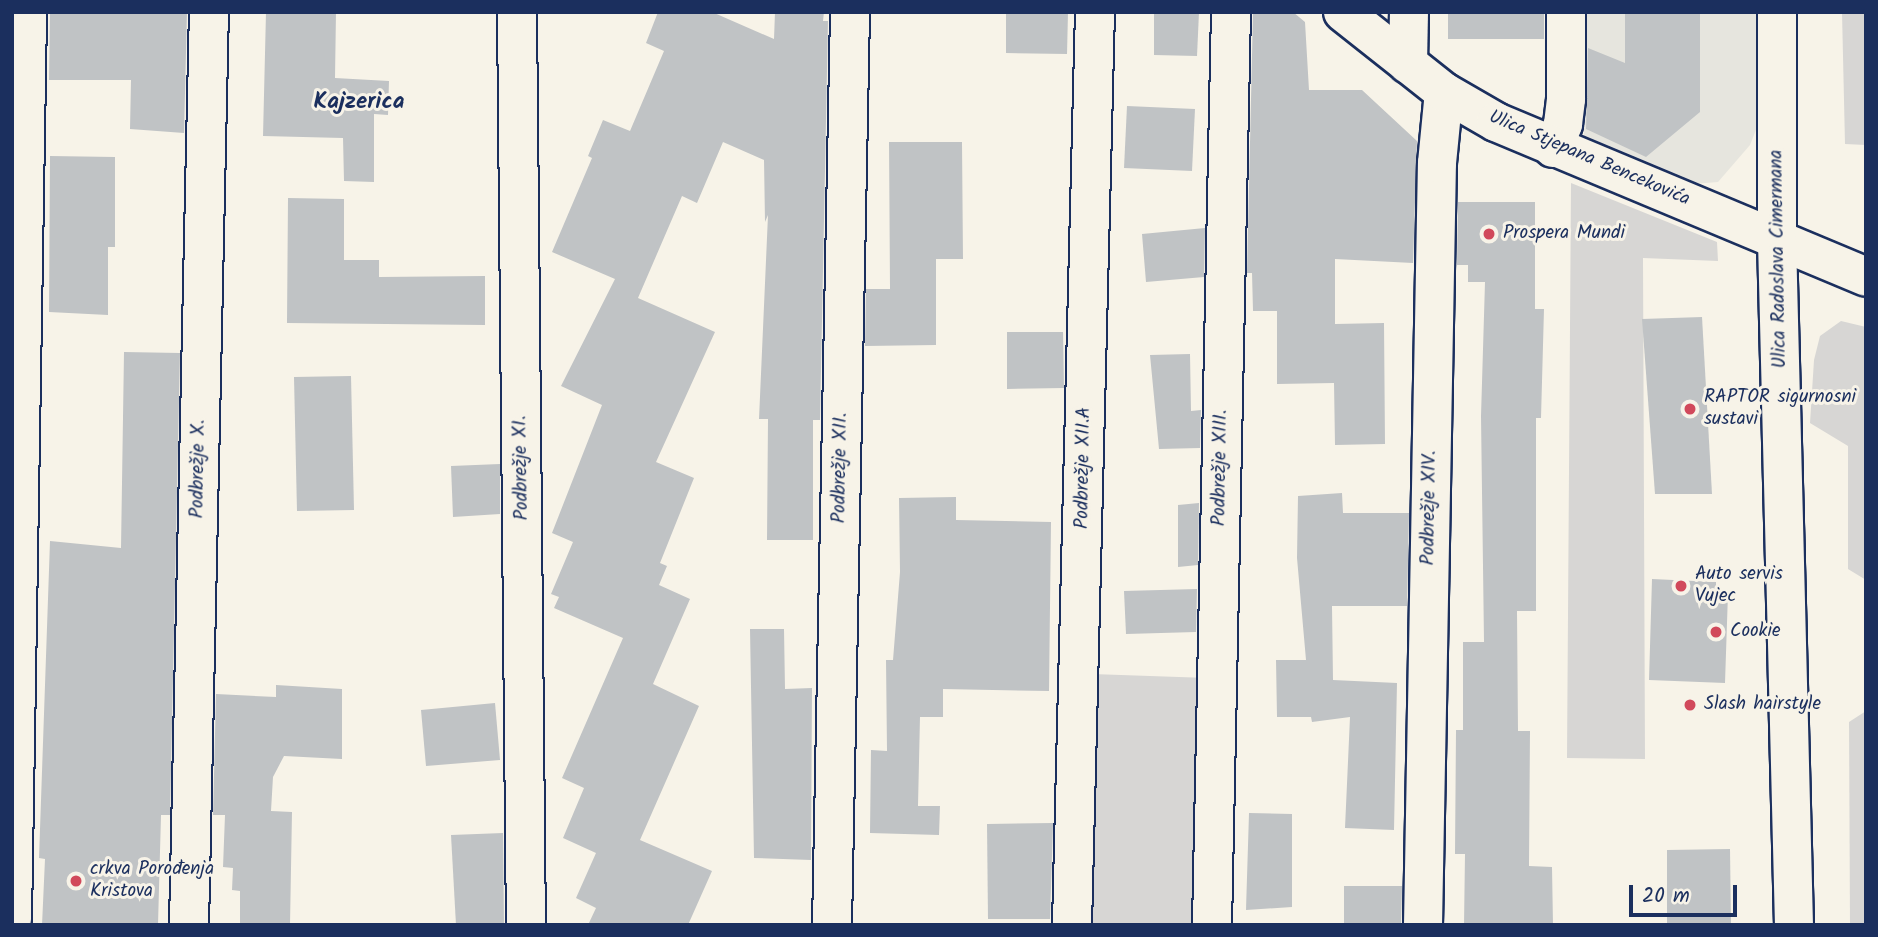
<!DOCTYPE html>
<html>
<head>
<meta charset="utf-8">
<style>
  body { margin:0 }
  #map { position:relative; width:1878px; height:937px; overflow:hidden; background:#f7f3e8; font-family:Kalam,sans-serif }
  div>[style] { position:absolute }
  .built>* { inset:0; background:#e6e5de }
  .green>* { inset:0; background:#d7d6d4 }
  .building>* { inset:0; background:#c0c3c5 }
  .roads { filter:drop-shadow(2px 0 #1b2f5e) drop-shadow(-2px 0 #1b2f5e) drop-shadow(0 2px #1b2f5e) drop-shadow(0 -2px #1b2f5e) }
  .street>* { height:38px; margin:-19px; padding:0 19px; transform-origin:19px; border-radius:19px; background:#f7f3e8 }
  .secondary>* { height:38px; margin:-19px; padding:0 19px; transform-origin:19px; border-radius:19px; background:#f7f3e8 }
  .dots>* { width:19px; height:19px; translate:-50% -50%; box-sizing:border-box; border:4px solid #f7f3e8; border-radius:50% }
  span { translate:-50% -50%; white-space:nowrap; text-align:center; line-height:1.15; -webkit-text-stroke:6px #f7f3e8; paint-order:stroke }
  .street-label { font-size:19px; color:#1b2f5e }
  .poi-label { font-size:19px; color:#1b2f5e }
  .left { translate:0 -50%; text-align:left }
  .quarter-label { font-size:23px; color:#1b2f5e; font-weight:700 }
  .frame { position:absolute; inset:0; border:14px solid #1b2f5e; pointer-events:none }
  .scale { position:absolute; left:1629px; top:885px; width:108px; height:32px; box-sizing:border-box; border:4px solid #1b2f5e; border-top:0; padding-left:9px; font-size:21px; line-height:24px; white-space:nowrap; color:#1b2f5e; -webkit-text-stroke:5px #f7f3e8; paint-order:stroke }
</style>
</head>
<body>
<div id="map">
  <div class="built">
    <i style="clip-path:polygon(1585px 12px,1761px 12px,1761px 117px,1750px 145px,1718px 182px,1693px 184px,1584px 145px)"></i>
  </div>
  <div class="green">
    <i style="clip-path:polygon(1842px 12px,1866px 12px,1866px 145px,1845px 144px)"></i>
    <i style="clip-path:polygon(1571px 183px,1717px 242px,1718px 261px,1643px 258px,1645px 759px,1567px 758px)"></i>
    <i style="clip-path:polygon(1841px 321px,1866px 327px,1866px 580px,1848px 569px,1848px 446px,1810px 423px,1814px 360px,1820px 336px)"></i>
    <i style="clip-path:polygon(1092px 674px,1208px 678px,1196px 925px,1093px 925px)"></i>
    <i style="clip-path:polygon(1866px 711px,1866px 925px,1850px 925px,1849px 722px)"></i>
  </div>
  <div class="building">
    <i style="clip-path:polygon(50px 12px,187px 12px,184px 133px,130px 129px,131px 80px,49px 80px)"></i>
    <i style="clip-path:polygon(266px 12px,336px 12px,335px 78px,389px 81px,388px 115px,374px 114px,374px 182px,344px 181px,343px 138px,263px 136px)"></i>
    <i style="clip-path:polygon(658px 12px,712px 12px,774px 39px,775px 12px,824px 12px,823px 21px,828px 21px,820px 420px,813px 420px,813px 540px,767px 540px,768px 419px,759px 419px,768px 215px,765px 222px,764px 160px,723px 142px,697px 203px,682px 196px,638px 298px,715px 332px,656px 462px,694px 478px,660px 563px,667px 566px,659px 585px,690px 599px,653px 684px,699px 706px,640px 840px,712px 871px,688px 925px,588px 925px,596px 908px,576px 898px,596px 853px,563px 838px,584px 788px,562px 778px,623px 638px,554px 608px,559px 597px,551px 594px,573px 542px,552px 533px,602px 405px,561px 386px,615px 279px,552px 252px,592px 158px,588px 156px,603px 120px,630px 131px,664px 51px,646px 43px)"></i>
    <i style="clip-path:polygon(1006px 12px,1068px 12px,1067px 54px,1006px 53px)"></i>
    <i style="clip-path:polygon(1154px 12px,1199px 12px,1197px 56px,1154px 55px)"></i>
    <i style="clip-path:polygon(1253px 12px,1293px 12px,1305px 22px,1309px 90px,1362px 90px,1417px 141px,1413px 263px,1335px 259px,1335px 324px,1384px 323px,1385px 444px,1335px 445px,1334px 383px,1277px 384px,1277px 311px,1253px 311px,1252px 273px,1247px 273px)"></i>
    <i style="clip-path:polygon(1448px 12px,1544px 12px,1544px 39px,1448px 39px)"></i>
    <i style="clip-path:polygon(1625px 12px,1700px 12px,1700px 112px,1646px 157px,1586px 129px,1588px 48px,1625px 63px)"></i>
    <i style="clip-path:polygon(1127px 106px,1195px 109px,1192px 171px,1124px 168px)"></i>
    <i style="clip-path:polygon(889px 142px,962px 142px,963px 259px,936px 259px,936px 345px,865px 346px,866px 289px,890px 289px)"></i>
    <i style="clip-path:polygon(50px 156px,115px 157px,115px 247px,108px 247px,108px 315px,49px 312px)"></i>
    <i style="clip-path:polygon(288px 198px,344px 199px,344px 260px,379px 260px,379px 277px,485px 276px,485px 325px,287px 323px)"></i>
    <i style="clip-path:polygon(1458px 202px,1535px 202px,1535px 309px,1544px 309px,1541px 418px,1536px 418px,1536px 611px,1517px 611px,1518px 731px,1530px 731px,1529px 866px,1552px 867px,1553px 925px,1464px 925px,1465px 854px,1455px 854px,1456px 730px,1463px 730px,1463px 642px,1484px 642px,1481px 416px,1485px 282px,1468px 282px,1468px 265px,1457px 265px)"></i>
    <i style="clip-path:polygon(1205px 228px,1204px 277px,1146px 282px,1142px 234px)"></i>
    <i style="clip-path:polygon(1702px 317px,1712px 494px,1655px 494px,1642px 319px)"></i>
    <i style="clip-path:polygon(1007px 332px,1063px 332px,1064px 388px,1007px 389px)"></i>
    <i style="clip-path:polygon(124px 352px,180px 353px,170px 815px,161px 815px,158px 925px,42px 925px,45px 859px,39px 858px,50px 541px,121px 548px)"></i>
    <i style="clip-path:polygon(1190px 354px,1191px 411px,1201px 410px,1200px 448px,1159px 449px,1150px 355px)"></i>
    <i style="clip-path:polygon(351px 376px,354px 510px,297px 511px,294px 377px)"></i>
    <i style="clip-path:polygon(500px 464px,500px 514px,453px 517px,451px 466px)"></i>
    <i style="clip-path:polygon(1342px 493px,1343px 513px,1409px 513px,1407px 606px,1332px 606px,1333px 680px,1397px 683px,1394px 830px,1345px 828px,1350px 717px,1312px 722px,1311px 717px,1277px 717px,1276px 660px,1306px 660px,1297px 558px,1298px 496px)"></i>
    <i style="clip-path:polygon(956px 497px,956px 520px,1051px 522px,1049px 691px,943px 689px,943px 717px,920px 717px,918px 806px,940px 806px,939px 835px,870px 833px,871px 750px,887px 751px,886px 660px,893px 660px,900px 572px,899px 498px)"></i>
    <i style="clip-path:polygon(1199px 503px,1198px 565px,1178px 567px,1178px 505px)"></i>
    <i style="clip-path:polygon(1652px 579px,1716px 582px,1716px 592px,1728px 593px,1725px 683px,1649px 680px)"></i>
    <i style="clip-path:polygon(1197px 589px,1196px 632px,1126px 634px,1124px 591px)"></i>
    <i style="clip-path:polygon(750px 629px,784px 629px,785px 689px,812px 688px,811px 860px,754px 858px)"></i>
    <i style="clip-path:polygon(276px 685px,342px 689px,342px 759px,284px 756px,273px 777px,271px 811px,292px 812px,290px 925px,240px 925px,240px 891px,232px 890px,233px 868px,223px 867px,225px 815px,213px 815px,216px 694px,276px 697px)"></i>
    <i style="clip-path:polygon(495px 703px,500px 760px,426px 766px,421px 710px)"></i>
    <i style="clip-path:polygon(1249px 813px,1292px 814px,1292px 907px,1246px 910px)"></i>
    <i style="clip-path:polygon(1053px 823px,1050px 919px,988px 919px,987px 824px)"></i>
    <i style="clip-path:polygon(503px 833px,504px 925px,456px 925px,451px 835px)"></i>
    <i style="clip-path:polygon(1730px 849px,1731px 925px,1667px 925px,1667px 850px)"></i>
    <i style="clip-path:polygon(1344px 886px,1402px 886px,1401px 925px,1344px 925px)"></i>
  </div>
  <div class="roads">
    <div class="street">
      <i style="left:517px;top:12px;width:913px;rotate:89.44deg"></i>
      <i style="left:1408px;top:64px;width:52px;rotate:-88.9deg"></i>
      <i style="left:1553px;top:148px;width:26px;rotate:-67deg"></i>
      <i style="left:1563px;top:124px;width:25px;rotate:-83deg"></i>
      <i style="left:1566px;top:99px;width:87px;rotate:-90deg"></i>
      <i style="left:12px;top:919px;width:907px;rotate:-89.05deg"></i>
      <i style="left:189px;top:925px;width:913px;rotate:-88.75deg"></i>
      <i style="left:832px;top:925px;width:913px;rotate:-88.87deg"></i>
      <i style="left:1072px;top:925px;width:913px;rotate:-88.56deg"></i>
      <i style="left:1212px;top:925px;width:913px;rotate:-88.81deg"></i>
      <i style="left:1423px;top:925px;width:762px;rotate:-88.95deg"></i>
      <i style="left:1437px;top:163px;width:71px;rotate:-84.4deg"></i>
    </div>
    <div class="secondary">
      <i style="left:1343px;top:12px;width:129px;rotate:38.4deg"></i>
      <i style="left:1444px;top:92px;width:60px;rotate:30deg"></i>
      <i style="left:1496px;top:122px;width:401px;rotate:22.7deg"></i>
      <i style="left:1777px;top:12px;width:228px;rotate:90deg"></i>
      <i style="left:1777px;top:240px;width:685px;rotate:88.58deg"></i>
    </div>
  </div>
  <div class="dots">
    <i style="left:1489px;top:234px;background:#d1495b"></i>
    <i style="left:1690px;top:409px;background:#d1495b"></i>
    <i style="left:1681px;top:586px;background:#d1495b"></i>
    <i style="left:1716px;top:632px;background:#d1495b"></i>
    <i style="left:1690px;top:705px;background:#d1495b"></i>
    <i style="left:76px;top:881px;background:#d1495b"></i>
  </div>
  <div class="street-label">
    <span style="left:1589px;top:159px;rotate:23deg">Ulica Stjepana Bencekovića</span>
    <span style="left:1779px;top:259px;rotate:-91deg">Ulica Radoslava Cimermana</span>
    <span style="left:522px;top:468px;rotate:-91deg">Podbrežje XI.</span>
    <span style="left:841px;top:468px;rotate:-89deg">Podbrežje XII.</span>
    <span style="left:1084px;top:468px;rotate:-89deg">Podbrežje XII.A</span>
    <span style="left:1221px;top:468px;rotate:-89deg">Podbrežje XIII.</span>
    <span style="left:199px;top:469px;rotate:-89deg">Podbrežje X.</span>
    <span style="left:1430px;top:508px;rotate:-89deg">Podbrežje XIV.</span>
  </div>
  <div class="poi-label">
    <span class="left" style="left:1503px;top:234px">Prospera Mundi</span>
    <span class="left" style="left:1704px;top:409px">RAPTOR sigurnosni<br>sustavi</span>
    <span class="left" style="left:1695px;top:586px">Auto servis<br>Vujec</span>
    <span class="left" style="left:1730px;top:632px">Cookie</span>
    <span class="left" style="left:1704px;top:705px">Slash hairstyle</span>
    <span class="left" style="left:90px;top:881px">crkva Porođenja<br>Kristova</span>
  </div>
  <div class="quarter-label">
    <span style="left:359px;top:102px">Kajzerica</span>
  </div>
  <div class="frame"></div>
  <div class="scale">20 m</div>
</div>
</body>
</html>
